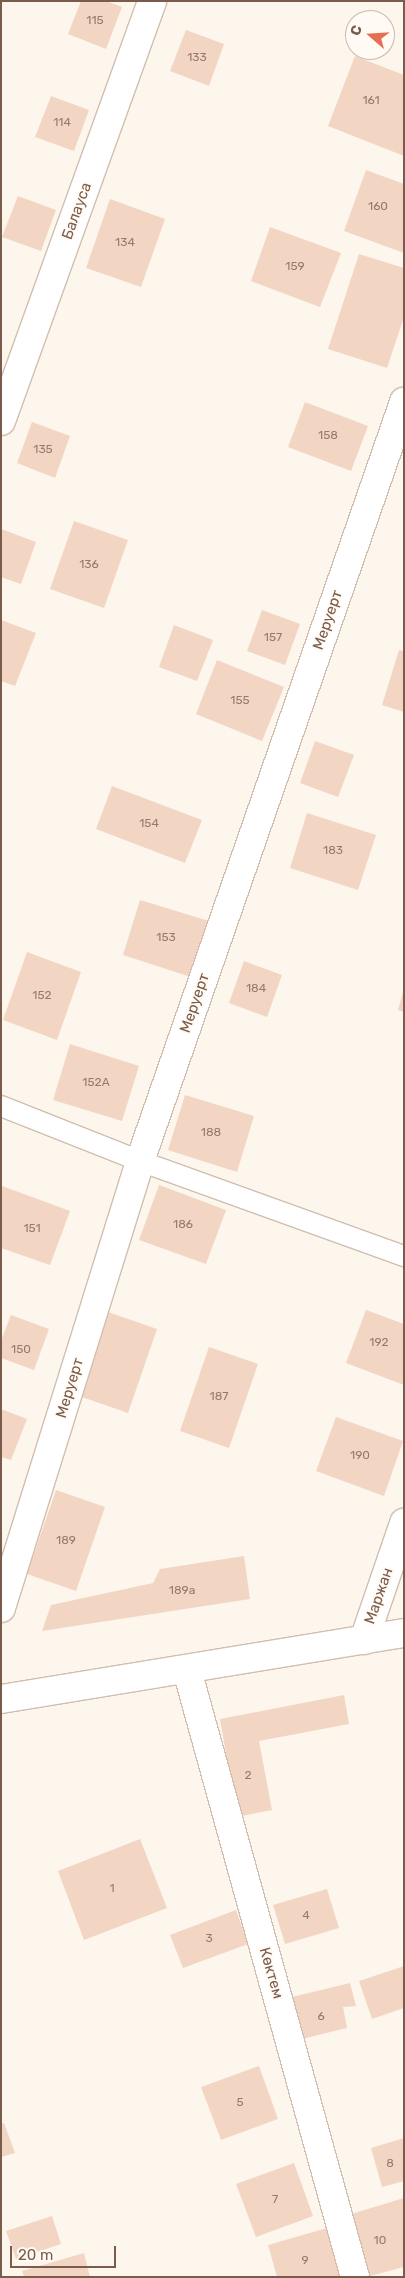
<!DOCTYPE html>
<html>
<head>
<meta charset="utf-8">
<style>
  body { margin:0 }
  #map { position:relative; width:405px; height:2278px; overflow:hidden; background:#fdf6ec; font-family:Rubik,sans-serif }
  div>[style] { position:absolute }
  .building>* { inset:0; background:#f3d5c3 }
  .roads { filter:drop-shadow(1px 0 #d1beb0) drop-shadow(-1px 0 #d1beb0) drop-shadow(0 1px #d1beb0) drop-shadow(0 -1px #d1beb0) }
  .service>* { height:20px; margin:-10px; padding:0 10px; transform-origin:10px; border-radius:10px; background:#fff }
  .minor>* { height:28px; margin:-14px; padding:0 14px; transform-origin:14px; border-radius:14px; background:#fff }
  .tertiary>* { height:28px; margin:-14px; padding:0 14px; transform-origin:14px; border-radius:14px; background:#fff }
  span { translate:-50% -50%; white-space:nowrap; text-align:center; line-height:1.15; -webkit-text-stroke:4px #fffaf3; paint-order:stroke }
  .number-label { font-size:12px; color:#987a6a }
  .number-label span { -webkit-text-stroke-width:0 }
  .street-label { font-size:15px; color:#7a5c4d }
  .frame { position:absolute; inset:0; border:2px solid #7a5c4d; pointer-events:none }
  .north { position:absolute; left:345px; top:10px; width:50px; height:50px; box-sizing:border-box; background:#fffaf3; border:1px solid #cabbb1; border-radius:50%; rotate:289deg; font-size:14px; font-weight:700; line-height:20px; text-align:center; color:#7a5c4d }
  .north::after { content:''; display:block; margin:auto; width:18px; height:22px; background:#e76f51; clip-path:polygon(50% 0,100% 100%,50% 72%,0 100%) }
  .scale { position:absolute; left:10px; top:2246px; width:106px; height:22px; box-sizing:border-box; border:2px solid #7a5c4d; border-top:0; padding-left:6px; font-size:15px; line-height:18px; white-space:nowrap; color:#7a5c4d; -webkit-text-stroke:4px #fffaf3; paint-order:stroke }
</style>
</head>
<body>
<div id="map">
  <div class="building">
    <i style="clip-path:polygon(81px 1px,106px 1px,122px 7px,106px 49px,68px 34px)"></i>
    <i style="clip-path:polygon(186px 30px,224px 44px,209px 86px,170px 71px)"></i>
    <i style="clip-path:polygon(355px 56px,404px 75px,404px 156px,328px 126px)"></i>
    <i style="clip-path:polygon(51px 96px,89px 110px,74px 151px,35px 137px)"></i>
    <i style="clip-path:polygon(366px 170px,404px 184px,404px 253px,344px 231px)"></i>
    <i style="clip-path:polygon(18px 196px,56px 210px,41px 251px,2px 237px)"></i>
    <i style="clip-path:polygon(110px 199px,165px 219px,141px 287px,86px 268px)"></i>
    <i style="clip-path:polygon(270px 227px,341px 253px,320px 307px,251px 281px)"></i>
    <i style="clip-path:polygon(359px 254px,404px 268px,404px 317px,387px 368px,328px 349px)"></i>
    <i style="clip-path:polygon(305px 402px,368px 426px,351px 471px,288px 447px)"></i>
    <i style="clip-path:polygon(32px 422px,70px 436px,55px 478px,17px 463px)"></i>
    <i style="clip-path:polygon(74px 521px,128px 540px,104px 608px,50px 589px)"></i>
    <i style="clip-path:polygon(1px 529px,36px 542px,21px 584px,1px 577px)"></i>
    <i style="clip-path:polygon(262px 610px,300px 624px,285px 665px,247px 651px)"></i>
    <i style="clip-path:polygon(1px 620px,36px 633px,15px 686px,1px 681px)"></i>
    <i style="clip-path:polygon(174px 625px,213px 640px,197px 681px,159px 667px)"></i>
    <i style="clip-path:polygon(399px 650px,404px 651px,404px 712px,382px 705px)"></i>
    <i style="clip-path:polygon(217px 660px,284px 687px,262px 741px,196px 714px)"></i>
    <i style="clip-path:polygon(315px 741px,354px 755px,338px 797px,300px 783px)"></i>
    <i style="clip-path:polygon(112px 786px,202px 820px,185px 863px,96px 829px)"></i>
    <i style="clip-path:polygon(307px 813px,376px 835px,358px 890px,290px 868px)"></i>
    <i style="clip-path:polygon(140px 900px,209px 921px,191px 977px,123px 955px)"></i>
    <i style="clip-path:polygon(27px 952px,81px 972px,57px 1040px,3px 1020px)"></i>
    <i style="clip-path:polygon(244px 961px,282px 975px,267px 1017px,229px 1003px)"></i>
    <i style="clip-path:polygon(403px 992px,404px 992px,404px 1012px,398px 1010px)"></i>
    <i style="clip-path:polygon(70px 1044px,139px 1066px,122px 1121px,53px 1100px)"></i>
    <i style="clip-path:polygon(185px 1095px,254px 1116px,237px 1172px,168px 1150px)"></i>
    <i style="clip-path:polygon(159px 1185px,226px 1210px,206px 1264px,139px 1240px)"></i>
    <i style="clip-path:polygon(2px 1186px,70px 1211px,50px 1265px,1px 1248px)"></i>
    <i style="clip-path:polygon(366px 1310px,404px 1324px,404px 1385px,346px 1363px)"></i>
    <i style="clip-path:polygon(108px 1312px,157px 1329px,128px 1413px,79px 1396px)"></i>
    <i style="clip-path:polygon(11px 1315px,49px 1329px,34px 1370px,1px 1358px,1px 1341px)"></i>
    <i style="clip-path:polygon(209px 1347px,258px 1364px,229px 1448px,180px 1431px)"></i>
    <i style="clip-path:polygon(1px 1409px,27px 1419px,11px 1460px,1px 1457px)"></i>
    <i style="clip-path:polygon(336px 1417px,403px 1441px,384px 1496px,316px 1471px)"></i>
    <i style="clip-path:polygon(56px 1490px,105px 1507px,76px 1591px,27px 1574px)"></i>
    <i style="clip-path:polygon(244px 1556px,250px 1599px,42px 1631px,51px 1605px,153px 1583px,160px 1569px)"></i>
    <i style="clip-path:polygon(344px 1695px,349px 1724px,259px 1741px,272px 1810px,237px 1817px,220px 1719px)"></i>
    <i style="clip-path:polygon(140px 1839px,167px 1908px,84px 1940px,58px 1871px)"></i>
    <i style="clip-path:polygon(327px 1889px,339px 1928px,285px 1944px,273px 1905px)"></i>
    <i style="clip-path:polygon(236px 1910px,248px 1944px,183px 1968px,170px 1935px)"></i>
    <i style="clip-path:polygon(404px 1966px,404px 2008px,372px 2019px,359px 1981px)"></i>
    <i style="clip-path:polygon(350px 1983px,356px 2006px,343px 2007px,347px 2028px,302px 2039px,292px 1997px)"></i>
    <i style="clip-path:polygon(259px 2066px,278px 2119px,221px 2140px,201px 2087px)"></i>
    <i style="clip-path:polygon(4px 2123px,15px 2153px,1px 2157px,1px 2124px)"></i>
    <i style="clip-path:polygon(404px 2138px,404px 2181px,382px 2187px,371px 2148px)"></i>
    <i style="clip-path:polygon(294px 2163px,313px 2216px,256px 2237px,236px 2184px)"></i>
    <i style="clip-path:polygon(404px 2198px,404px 2267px,366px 2277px,348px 2215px)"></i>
    <i style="clip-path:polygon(52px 2216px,61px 2244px,16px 2259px,6px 2231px)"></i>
    <i style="clip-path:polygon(327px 2228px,341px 2277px,277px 2277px,268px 2245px)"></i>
    <i style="clip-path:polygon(84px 2253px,90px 2277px,24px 2277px,22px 2271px)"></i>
  </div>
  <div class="roads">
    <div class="service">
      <i style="left:1px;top:1106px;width:149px;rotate:21.6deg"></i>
      <i style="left:140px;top:1161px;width:281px;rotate:19.8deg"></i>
    </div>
    <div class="minor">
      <i style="left:1px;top:421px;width:446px;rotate:-70.2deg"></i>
      <i style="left:1px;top:1608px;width:468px;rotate:-72.7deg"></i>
      <i style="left:140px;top:1161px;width:804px;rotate:-70.82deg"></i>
      <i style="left:364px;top:1640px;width:124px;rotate:-71.1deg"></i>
      <i style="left:187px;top:1670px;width:630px;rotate:74.53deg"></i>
    </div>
    <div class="tertiary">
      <i style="left:1px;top:1699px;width:408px;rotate:-9.3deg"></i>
    </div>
  </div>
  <div class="number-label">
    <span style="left:95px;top:21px">115</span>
    <span style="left:197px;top:58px">133</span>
    <span style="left:371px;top:101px">161</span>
    <span style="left:62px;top:123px">114</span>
    <span style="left:378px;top:207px">160</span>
    <span style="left:125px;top:243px">134</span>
    <span style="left:295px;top:267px">159</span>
    <span style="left:328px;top:436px">158</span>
    <span style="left:43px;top:450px">135</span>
    <span style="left:89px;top:565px">136</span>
    <span style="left:273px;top:638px">157</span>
    <span style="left:240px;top:701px">155</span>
    <span style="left:149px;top:824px">154</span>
    <span style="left:333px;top:851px">183</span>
    <span style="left:166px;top:938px">153</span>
    <span style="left:256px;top:989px">184</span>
    <span style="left:42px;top:996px">152</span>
    <span style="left:96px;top:1083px">152А</span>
    <span style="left:211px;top:1133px">188</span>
    <span style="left:183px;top:1225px">186</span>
    <span style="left:32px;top:1229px">151</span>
    <span style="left:379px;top:1343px">192</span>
    <span style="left:21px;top:1350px">150</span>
    <span style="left:219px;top:1397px">187</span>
    <span style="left:360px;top:1456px">190</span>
    <span style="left:66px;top:1541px">189</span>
    <span style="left:182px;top:1591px">189а</span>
    <span style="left:248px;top:1776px">2</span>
    <span style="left:112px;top:1889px">1</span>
    <span style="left:306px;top:1916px">4</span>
    <span style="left:209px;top:1939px">3</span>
    <span style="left:321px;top:2017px">6</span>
    <span style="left:240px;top:2103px">5</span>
    <span style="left:390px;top:2164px">8</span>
    <span style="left:275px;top:2200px">7</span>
    <span style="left:380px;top:2241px">10</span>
    <span style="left:305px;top:2261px">9</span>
  </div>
  <div class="street-label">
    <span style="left:77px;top:211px;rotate:-70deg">Балауса</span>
    <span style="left:328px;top:620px;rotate:-71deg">Меруерт</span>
    <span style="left:195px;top:1003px;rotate:-71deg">Меруерт</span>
    <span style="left:70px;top:1388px;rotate:-73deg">Меруерт</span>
    <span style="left:379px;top:1596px;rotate:-71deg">Маржан</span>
    <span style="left:271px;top:1973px;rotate:74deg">Көктем</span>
  </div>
  <div class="frame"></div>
  <div class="north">С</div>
  <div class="scale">20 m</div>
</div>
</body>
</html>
